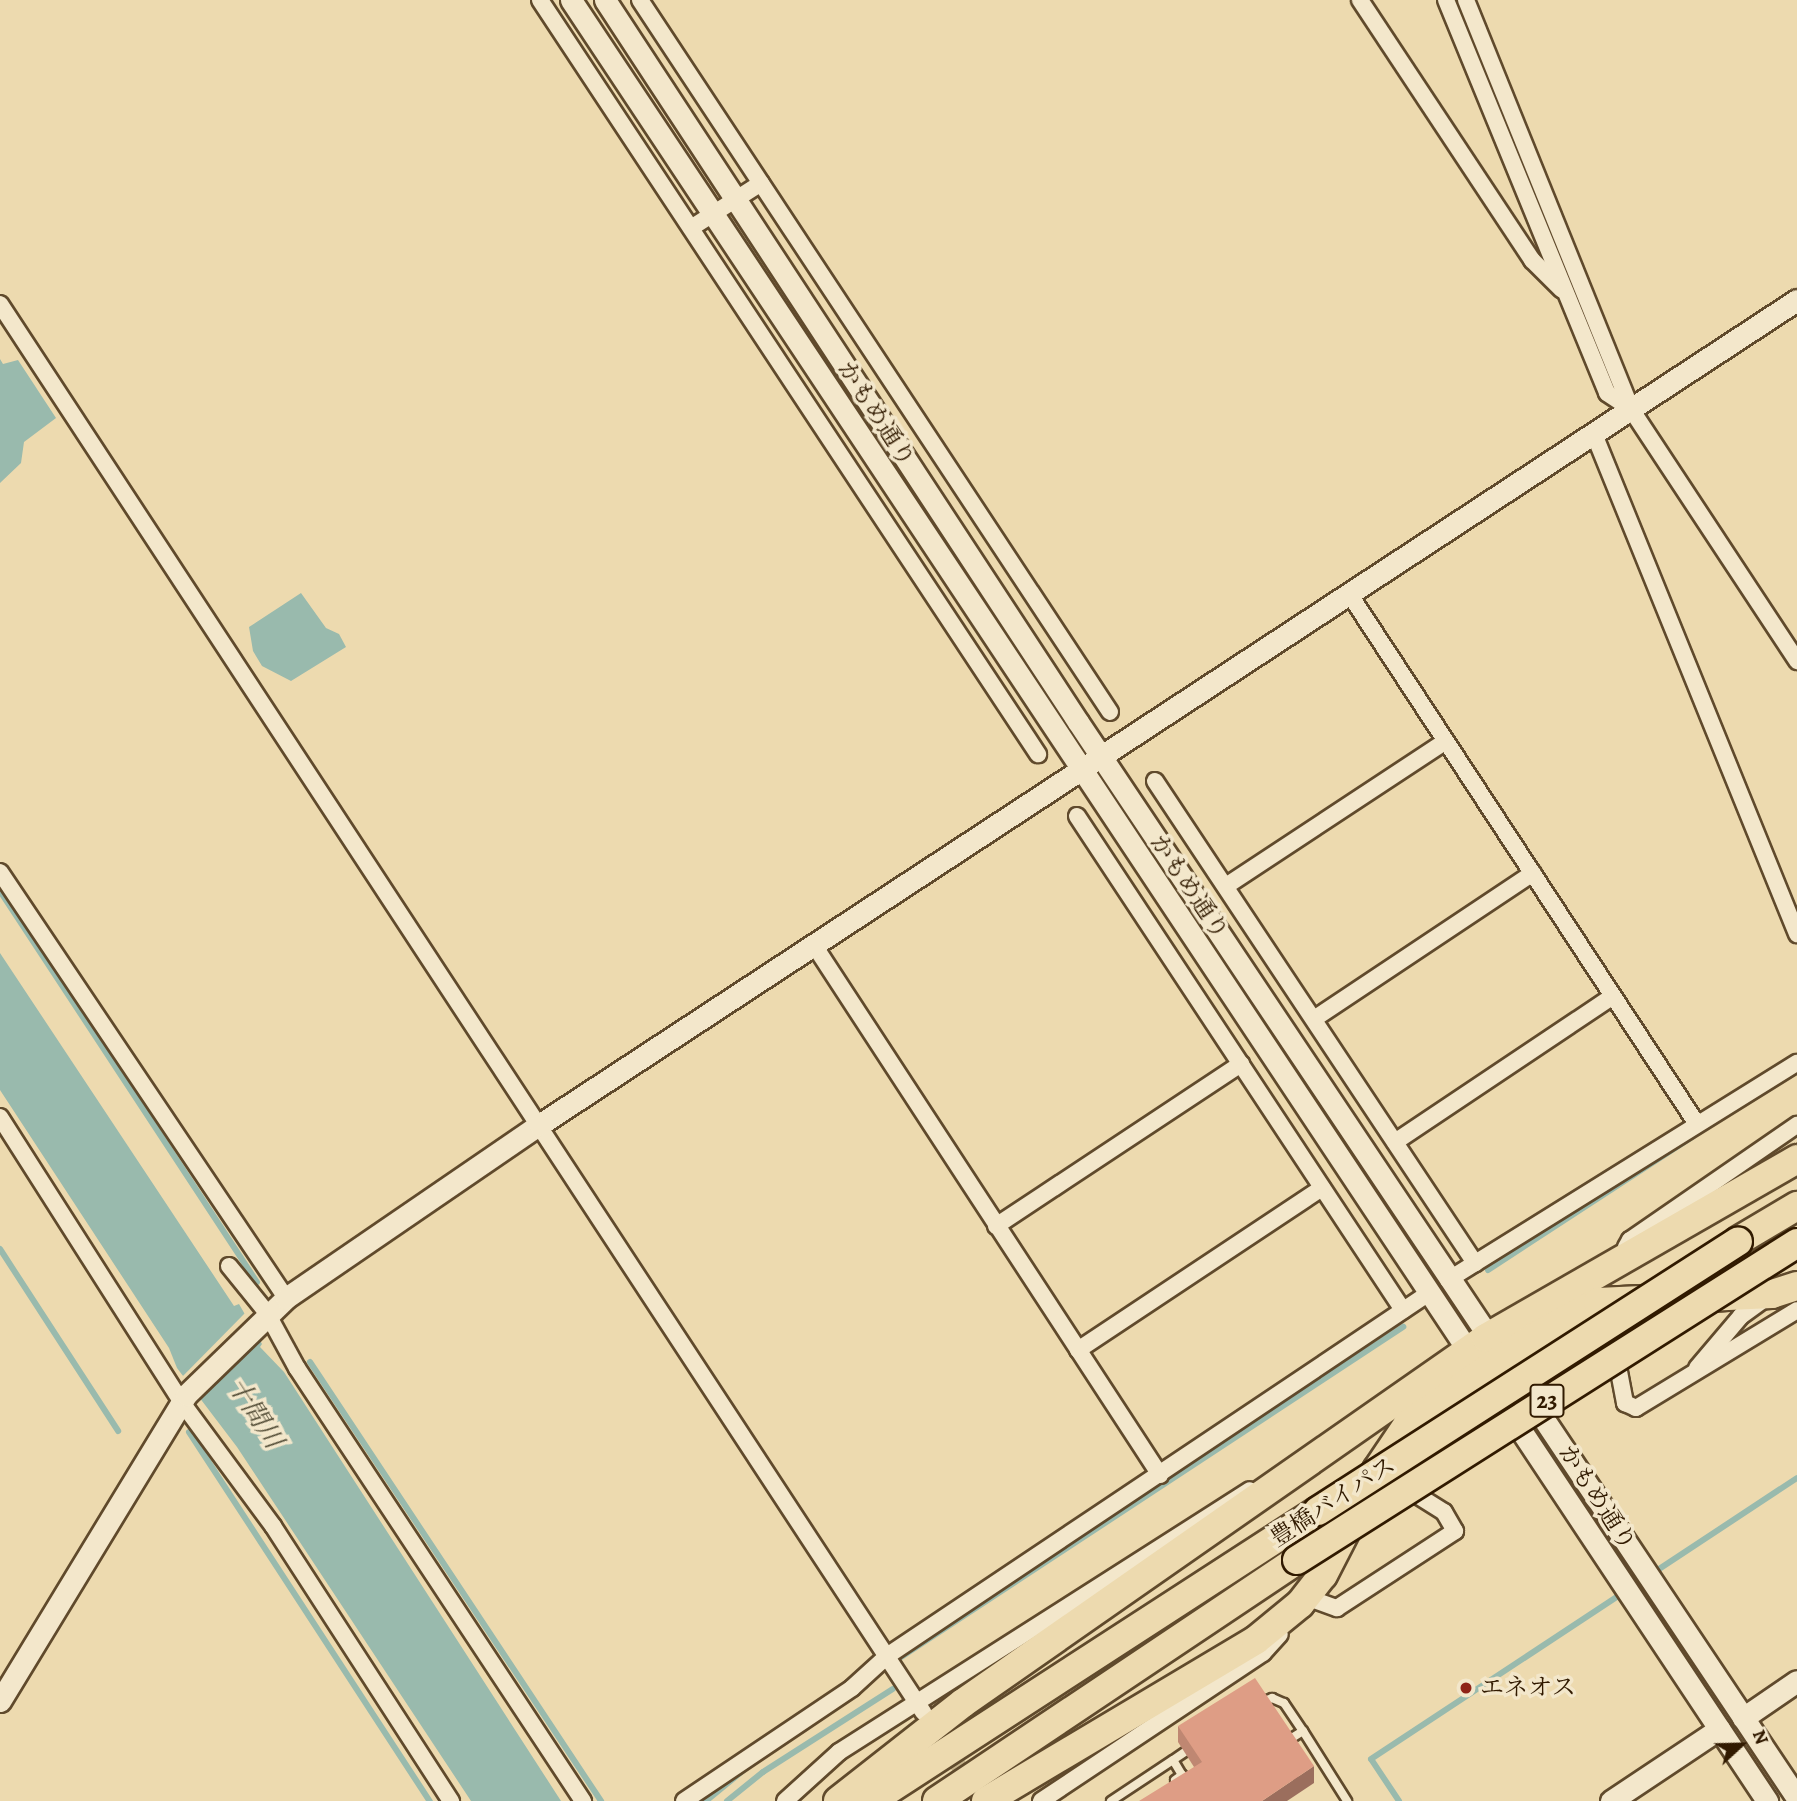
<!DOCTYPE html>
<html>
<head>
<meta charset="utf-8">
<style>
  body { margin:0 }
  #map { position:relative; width:1797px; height:1801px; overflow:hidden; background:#eddaaf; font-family:Alegreya,"Noto Serif JP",serif }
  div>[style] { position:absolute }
  .water>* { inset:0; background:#99baad }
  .pier>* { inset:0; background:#eddaaf }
  .stream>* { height:6px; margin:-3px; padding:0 3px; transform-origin:3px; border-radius:3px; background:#99baad }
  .minor-tunnel>* { height:16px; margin-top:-8px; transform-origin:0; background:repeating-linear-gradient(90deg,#c7b48c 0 16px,transparent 0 24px) }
  .roads { filter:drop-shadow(2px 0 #604a2c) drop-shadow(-2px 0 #604a2c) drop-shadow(0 2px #604a2c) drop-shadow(0 -2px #604a2c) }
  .service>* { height:8px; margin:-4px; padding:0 4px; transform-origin:4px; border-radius:4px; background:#f3e7cb }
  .minor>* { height:16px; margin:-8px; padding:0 8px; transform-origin:8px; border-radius:8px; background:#f3e7cb }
  .tertiary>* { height:21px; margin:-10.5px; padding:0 10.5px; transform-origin:10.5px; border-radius:10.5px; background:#f3e7cb }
  .trunk>* { height:28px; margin:-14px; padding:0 14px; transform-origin:14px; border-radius:14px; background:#eddaaf }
  .bridges { filter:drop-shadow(2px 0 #311a00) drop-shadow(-2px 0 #311a00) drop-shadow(0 2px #311a00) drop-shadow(0 -2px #311a00) }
  .trunk-bridge>* { height:28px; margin:-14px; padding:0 14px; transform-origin:14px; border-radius:14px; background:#eddaaf }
  .wall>* { inset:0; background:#bf8772 }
  .shaded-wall>* { inset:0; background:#9b6e5d }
  .building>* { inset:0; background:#de9d85 }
  .dots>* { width:19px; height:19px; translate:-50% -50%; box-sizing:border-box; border:4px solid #f3e7cb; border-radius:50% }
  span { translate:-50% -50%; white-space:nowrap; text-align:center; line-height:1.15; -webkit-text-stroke:7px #f3e7cb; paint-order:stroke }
  .shield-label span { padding:2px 5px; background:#f3e7cb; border:2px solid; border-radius:5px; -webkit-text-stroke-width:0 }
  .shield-label { font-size:23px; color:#311a00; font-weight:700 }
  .street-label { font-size:24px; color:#311a00 }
  .poi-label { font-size:24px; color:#311a00 }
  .left { translate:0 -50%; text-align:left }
  .water-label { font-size:26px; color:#504a34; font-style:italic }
  .north { position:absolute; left:1706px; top:1710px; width:70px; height:70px; -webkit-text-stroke:5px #f3e7cb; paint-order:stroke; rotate:68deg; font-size:19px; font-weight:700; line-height:28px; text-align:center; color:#311a00 }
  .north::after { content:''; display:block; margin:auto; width:24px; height:32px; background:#311a00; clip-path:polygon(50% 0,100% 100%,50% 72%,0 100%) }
</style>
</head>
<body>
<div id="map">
  <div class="water">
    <i style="clip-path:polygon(0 359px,3px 364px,18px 360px,56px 418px,24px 442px,21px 463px,0 483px)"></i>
    <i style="clip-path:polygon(301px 593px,326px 628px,339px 634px,346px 647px,291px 681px,262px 666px,253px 651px,249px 627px)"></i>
    <i style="clip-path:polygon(0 953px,234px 1306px,239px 1304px,262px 1344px,260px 1347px,284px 1372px,561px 1801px,471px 1801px,237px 1447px,177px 1368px,169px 1348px,0 1090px)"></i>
  </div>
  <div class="pier">
    <i style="clip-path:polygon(247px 1311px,262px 1336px,196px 1403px,180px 1379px)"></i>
  </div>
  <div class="stream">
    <i style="left:0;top:891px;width:468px;rotate:56.7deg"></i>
    <i style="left:0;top:1249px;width:217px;rotate:57deg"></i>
    <i style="left:1488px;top:1270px;width:244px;rotate:-33.1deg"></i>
    <i style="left:310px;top:1362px;width:527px;rotate:56.46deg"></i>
    <i style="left:189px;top:1432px;width:441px;rotate:56.9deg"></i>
    <i style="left:892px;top:1663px;width:612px;rotate:-33.33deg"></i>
    <i style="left:797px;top:1734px;width:84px;rotate:-34.8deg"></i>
    <i style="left:706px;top:1801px;width:50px;rotate:-39.4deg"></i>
    <i style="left:727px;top:1801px;width:46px;rotate:-38.9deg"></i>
    <i style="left:763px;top:1772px;width:154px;rotate:-32.6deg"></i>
    <i style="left:1399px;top:1801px;width:50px;rotate:-123.7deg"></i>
    <i style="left:1371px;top:1759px;width:510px;rotate:-33.41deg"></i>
  </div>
  <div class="minor-tunnel">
    <i style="left:928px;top:1720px;width:79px;rotate:56.3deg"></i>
  </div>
  <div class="roads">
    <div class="service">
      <i style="left:1261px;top:1702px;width:12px;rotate:-20deg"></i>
      <i style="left:1272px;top:1698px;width:13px;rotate:23deg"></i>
      <i style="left:1284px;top:1703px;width:34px;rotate:56deg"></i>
      <i style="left:1287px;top:1741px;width:19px;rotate:-32deg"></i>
      <i style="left:1303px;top:1731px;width:83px;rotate:57.8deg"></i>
      <i style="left:1175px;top:1780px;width:9px;rotate:-36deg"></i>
      <i style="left:1182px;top:1775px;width:17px;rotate:-121deg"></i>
      <i style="left:1173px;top:1760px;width:14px;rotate:-34deg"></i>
      <i style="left:1111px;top:1801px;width:74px;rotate:-33.5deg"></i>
    </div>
    <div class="minor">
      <i style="left:540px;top:0;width:904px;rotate:56.56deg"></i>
      <i style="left:640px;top:0;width:853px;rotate:56.57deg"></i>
      <i style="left:1360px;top:0;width:312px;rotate:56.5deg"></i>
      <i style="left:1532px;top:260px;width:42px;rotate:45deg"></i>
      <i style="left:1446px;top:0;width:425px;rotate:67.7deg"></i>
      <i style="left:1607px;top:393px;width:29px;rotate:34deg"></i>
      <i style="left:1466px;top:0;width:441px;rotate:68deg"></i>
      <i style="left:1631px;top:409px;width:302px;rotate:56.6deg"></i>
      <i style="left:691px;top:228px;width:83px;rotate:-32.7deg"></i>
      <i style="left:0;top:304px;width:1684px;rotate:56.75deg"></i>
      <i style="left:1594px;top:434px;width:540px;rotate:67.9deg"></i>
      <i style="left:1350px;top:595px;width:633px;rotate:56.74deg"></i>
      <i style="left:1155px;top:781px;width:579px;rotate:56.42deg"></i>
      <i style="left:1077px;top:816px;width:592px;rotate:56.58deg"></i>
      <i style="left:0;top:872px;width:513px;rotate:56.12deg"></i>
      <i style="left:1226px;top:886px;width:263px;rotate:-33.4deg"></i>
      <i style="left:814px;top:945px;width:633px;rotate:56.86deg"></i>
      <i style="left:1314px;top:1019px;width:263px;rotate:-33.7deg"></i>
      <i style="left:0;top:1117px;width:340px;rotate:57.5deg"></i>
      <i style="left:183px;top:1404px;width:152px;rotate:53.6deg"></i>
      <i style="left:273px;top:1526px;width:328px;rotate:57.1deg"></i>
      <i style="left:1395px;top:1142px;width:262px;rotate:-33.8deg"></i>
      <i style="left:996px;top:1226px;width:294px;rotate:-33.5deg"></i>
      <i style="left:1626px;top:1247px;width:8px;rotate:-60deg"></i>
      <i style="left:1630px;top:1240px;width:203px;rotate:-34.6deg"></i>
      <i style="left:229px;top:1266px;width:60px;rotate:51deg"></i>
      <i style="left:267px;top:1313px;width:63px;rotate:61.4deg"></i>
      <i style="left:297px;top:1368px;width:519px;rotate:56.55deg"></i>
      <i style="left:1448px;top:1280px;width:411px;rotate:-31.9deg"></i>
      <i style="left:1609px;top:1319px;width:86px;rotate:79.2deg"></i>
      <i style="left:1625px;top:1403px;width:12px;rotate:24deg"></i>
      <i style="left:1636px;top:1408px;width:188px;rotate:-31.3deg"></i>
      <i style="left:1078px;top:1350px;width:293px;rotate:-33.6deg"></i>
      <i style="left:1697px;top:1368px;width:68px;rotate:-49.8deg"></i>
      <i style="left:1741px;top:1316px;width:32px;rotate:-36deg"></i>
      <i style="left:1306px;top:1597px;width:33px;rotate:20deg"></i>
      <i style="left:1337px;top:1608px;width:141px;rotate:-33.1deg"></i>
      <i style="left:1455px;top:1531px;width:22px;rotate:-120deg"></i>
      <i style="left:1444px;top:1512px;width:79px;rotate:-147.9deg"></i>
      <i style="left:684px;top:1801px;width:202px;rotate:-33.9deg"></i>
      <i style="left:852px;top:1688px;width:47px;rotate:-42.4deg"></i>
      <i style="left:887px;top:1656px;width:652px;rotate:-33.81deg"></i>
      <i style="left:785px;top:1801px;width:73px;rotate:-42.2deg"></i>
      <i style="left:839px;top:1752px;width:487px;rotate:-32.5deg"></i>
      <i style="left:1041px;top:1801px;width:267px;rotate:-33.7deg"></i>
      <i style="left:1263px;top:1653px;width:25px;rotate:-48deg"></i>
    </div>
    <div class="tertiary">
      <i style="left:571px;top:0;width:2162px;rotate:56.41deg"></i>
      <i style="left:605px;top:0;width:863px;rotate:56.77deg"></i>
      <i style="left:1078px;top:722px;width:1294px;rotate:56.25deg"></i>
      <i style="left:0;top:1701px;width:358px;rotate:-58.7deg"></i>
      <i style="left:186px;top:1395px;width:139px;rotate:-44.1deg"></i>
      <i style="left:286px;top:1298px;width:306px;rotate:-34.4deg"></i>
      <i style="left:539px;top:1125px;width:1504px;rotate:-33.26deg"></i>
      <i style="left:1743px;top:1718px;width:65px;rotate:-34.4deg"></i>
      <i style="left:1611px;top:1801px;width:130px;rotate:-33.7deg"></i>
    </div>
    <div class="trunk">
      <i style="left:1738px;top:1241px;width:69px;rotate:-30.7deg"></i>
      <i style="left:838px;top:1801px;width:159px;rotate:-38.1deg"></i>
      <i style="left:963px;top:1703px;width:638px;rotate:-34.91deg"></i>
      <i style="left:1486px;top:1338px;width:359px;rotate:-29.9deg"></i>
      <i style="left:871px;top:1801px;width:533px;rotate:-32.97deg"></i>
      <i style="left:937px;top:1801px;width:433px;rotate:-33.8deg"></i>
      <i style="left:986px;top:1801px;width:314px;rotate:-30.8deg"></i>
      <i style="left:1256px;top:1640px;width:57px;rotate:-39.3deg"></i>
      <i style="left:1300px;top:1604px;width:37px;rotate:-52deg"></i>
      <i style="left:1323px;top:1575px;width:118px;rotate:-62.8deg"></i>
      <i style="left:1377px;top:1470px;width:55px;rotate:-56deg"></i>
      <i style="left:1408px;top:1424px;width:151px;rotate:-34.7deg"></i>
      <i style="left:1532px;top:1338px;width:75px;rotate:-28.6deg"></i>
      <i style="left:1598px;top:1302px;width:174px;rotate:-2.6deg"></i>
      <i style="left:1772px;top:1294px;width:26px;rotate:-18deg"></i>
    </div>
  </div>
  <div class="bridges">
    <div class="trunk-bridge">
      <i style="left:1318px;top:1511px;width:499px;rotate:-32.7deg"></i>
      <i style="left:1297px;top:1560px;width:592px;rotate:-32.37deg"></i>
    </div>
  </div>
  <div class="wall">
    <i style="clip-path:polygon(1178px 1726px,1314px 1783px,1194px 1767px,1178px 1742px)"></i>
  </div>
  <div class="shaded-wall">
    <i style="clip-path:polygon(1314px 1766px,1314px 1783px,1287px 1801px,1262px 1801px)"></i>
  </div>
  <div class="building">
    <i style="clip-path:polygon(1255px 1678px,1314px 1766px,1262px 1801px,1139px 1801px,1202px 1762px,1178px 1726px)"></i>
  </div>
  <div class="dots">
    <i style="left:1466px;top:1688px;background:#8f2418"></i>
  </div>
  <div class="shield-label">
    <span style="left:1547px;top:1401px">23</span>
  </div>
  <div class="street-label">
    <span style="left:876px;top:414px;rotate:57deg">かもめ通り</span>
    <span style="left:1189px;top:887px;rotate:56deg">かもめ通り</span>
    <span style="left:1597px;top:1498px;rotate:57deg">かもめ通り</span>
    <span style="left:1333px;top:1502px;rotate:-33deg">豊橋バイパス</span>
  </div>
  <div class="poi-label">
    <span class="left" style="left:1480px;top:1688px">エネオス</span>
  </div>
  <div class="water-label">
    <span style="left:255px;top:1413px;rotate:57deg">十間川</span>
  </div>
  <div class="north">N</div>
</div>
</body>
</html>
